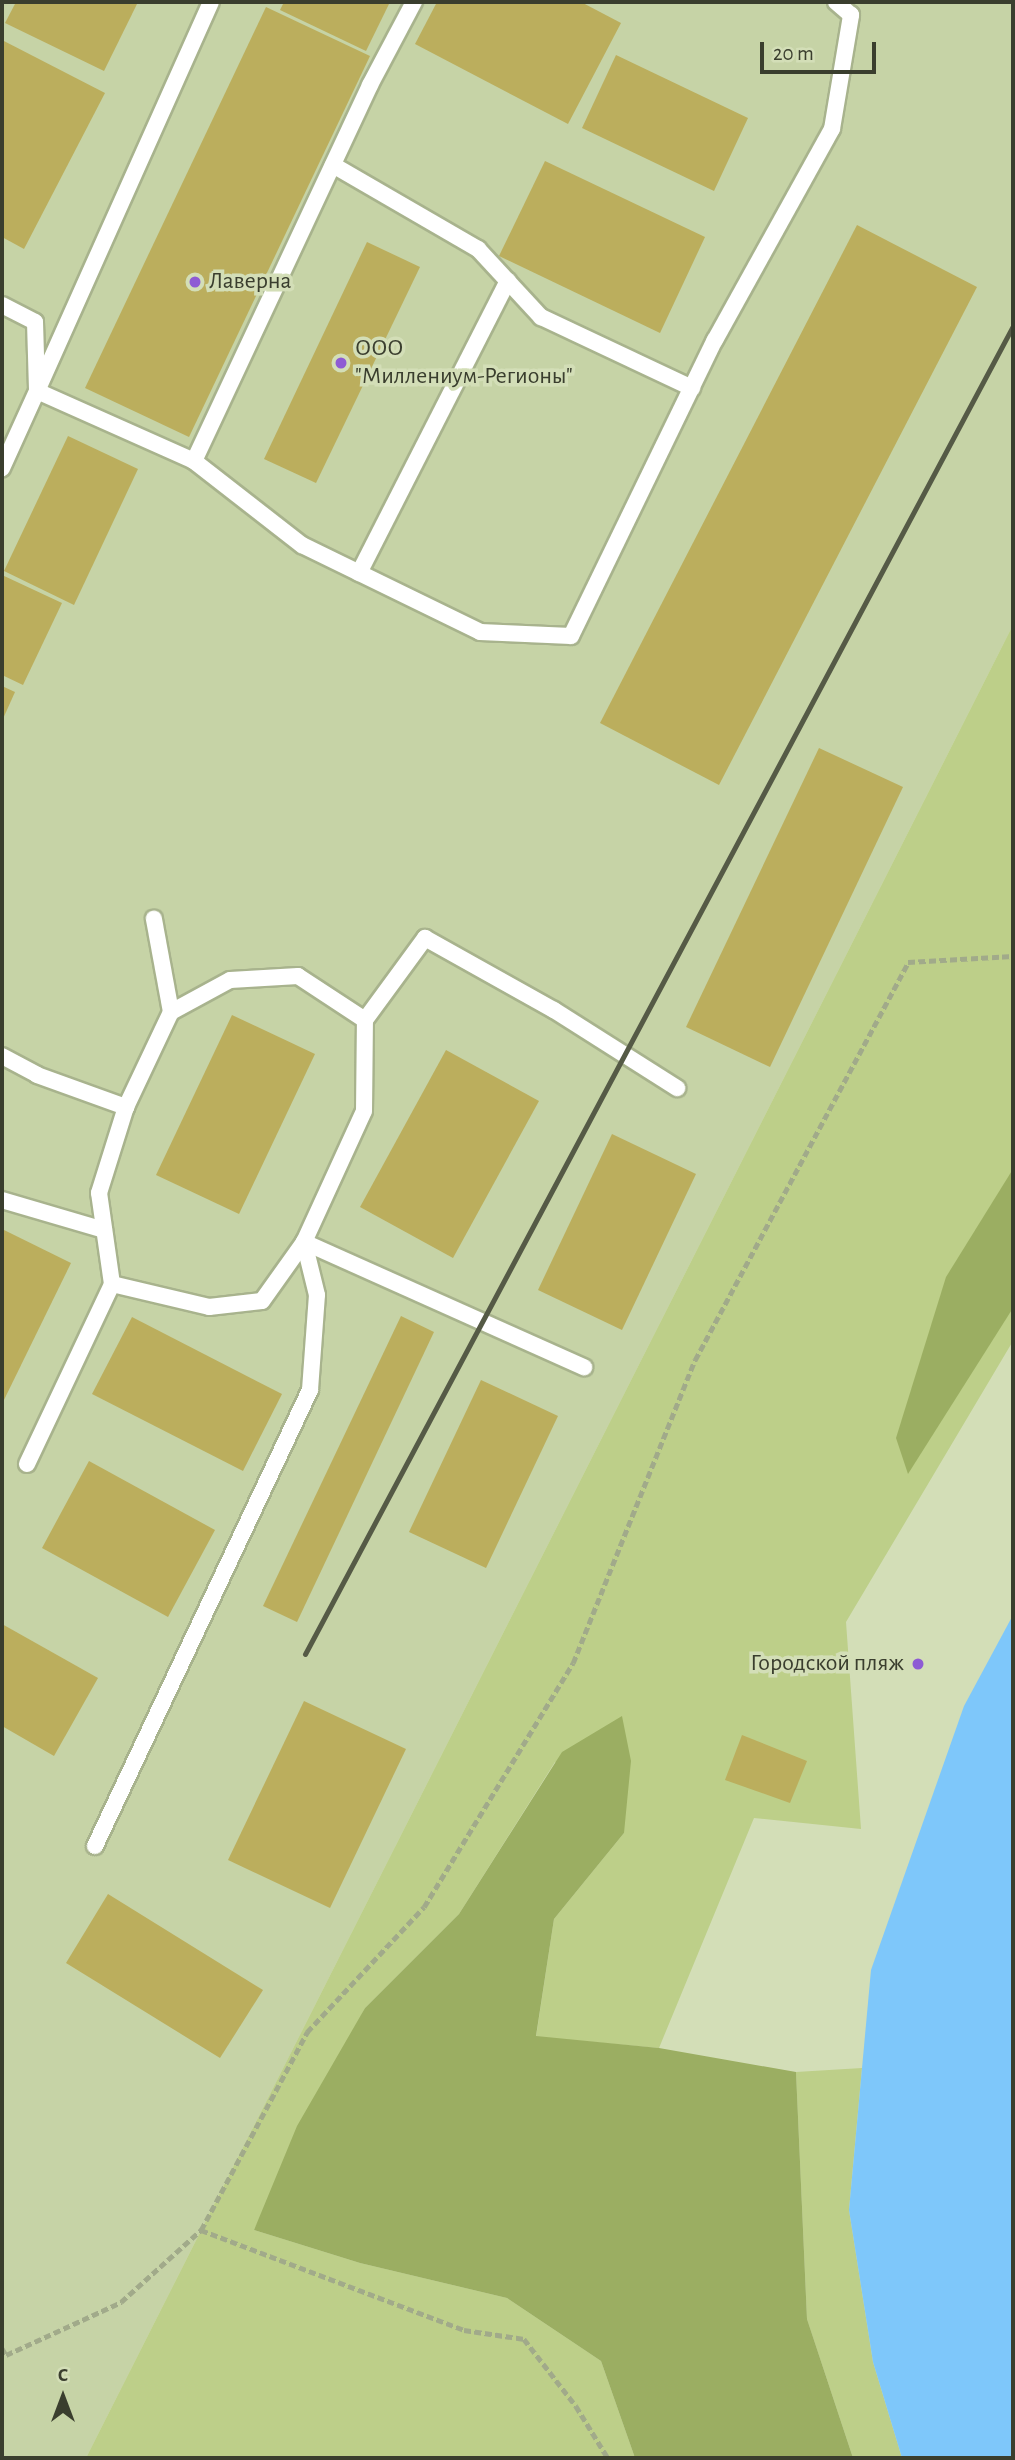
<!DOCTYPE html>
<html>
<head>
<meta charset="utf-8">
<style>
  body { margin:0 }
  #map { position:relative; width:1015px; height:2460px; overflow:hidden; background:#d3deb7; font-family:"Alegreya Sans",sans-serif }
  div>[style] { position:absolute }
  .built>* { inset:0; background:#c6d3a6 }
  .green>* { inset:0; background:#bdcf89 }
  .forest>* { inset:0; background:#9bae62 }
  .water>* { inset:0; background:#7ec7fa }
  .building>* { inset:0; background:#bbae5d }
  .path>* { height:4.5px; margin-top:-2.25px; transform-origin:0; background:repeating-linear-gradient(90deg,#a1aa8a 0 7px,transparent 0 10.5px) }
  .roads { filter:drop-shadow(2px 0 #a8b38d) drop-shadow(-2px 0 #a8b38d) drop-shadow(0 2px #a8b38d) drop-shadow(0 -2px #a8b38d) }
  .service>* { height:16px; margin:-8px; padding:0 8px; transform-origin:8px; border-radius:8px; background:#fff }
  .rail>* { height:5px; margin:-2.5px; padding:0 2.5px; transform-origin:2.5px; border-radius:2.5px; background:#555a46 }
  .dots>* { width:19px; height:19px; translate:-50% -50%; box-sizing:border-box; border:4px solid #d3deb7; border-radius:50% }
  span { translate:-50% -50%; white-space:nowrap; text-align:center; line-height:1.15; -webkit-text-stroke:7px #d3deb7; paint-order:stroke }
  .poi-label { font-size:24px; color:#3a3e2e }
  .left { translate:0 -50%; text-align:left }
  .right { translate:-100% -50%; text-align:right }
  .frame { position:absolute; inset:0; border:4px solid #3a3e2e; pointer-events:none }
  .north { position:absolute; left:28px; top:2362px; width:70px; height:70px; -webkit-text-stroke:5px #d3deb7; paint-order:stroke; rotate:0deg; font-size:19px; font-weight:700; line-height:28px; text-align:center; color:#3a3e2e }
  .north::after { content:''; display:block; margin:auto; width:24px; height:32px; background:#3a3e2e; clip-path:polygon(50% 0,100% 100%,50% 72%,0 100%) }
  .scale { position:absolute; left:760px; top:42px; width:116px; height:32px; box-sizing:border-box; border:4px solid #3a3e2e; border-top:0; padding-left:9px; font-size:21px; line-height:24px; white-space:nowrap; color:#3a3e2e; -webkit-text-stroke:5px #d3deb7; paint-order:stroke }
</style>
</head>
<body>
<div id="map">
  <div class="built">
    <i style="clip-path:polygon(2px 2px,1013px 2px,1013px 625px,86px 2458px,2px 2458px)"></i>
  </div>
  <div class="green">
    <i style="clip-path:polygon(1013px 625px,1013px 1341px,846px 1622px,861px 1829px,754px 1818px,659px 2048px,536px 2037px,554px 1919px,624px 1833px,555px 1762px,459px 1914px,365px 2008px,254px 2230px,360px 2263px,507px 2298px,601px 2361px,635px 2458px,86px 2458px)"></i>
    <i style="clip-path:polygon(862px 2068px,849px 2210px,873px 2362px,902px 2458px,853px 2458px,807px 2319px,796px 2072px)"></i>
  </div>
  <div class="forest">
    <i style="clip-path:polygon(1013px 1169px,1013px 1308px,908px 1474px,896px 1438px,946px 1277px)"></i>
    <i style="clip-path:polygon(622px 1716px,631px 1761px,624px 1833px,554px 1919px,536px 2036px,659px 2048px,796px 2072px,807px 2319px,853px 2458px,635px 2458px,601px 2361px,507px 2298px,360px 2263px,254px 2230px,297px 2126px,365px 2008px,459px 1914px,562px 1752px)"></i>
  </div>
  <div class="water">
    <i style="clip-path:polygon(1013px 1615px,1013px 2458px,902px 2458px,873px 2362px,849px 2210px,871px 1970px,964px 1706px)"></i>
  </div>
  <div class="building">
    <i style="clip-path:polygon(16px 2px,138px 2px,104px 71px,5px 23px)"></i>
    <i style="clip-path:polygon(284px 2px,390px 2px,366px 51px,280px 10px)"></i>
    <i style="clip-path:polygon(437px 2px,581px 2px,621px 23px,568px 124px,415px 44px)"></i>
    <i style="clip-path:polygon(266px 7px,370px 56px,189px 437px,85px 388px)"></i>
    <i style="clip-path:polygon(2px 40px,105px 93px,24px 249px,2px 237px)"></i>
    <i style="clip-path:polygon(616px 55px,748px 118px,714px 191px,582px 128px)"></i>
    <i style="clip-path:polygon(545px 161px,705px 237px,660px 333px,499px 256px)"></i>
    <i style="clip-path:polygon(857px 225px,977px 287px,719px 785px,600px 723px)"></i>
    <i style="clip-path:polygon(367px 242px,420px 267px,316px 483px,264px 459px)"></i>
    <i style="clip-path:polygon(68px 436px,138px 469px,74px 605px,4px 571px)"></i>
    <i style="clip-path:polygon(2px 575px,62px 603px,23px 685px,2px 675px)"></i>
    <i style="clip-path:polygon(2px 686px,15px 692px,2px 721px)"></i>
    <i style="clip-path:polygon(819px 748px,903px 787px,770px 1067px,686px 1027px)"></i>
    <i style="clip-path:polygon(232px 1015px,315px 1054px,239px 1214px,156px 1175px)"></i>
    <i style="clip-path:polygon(446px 1050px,539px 1101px,453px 1258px,360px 1207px)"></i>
    <i style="clip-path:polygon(612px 1134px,696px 1174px,622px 1330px,538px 1290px)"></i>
    <i style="clip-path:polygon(2px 1229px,71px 1263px,2px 1404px)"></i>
    <i style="clip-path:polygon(401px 1316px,434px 1332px,297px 1622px,263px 1606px)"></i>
    <i style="clip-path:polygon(132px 1317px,282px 1394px,243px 1471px,92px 1394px)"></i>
    <i style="clip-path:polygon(481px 1380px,558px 1416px,486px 1568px,409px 1532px)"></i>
    <i style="clip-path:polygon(89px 1461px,215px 1530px,168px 1617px,42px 1548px)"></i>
    <i style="clip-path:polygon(2px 1624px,98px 1678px,54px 1756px,2px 1726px)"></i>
    <i style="clip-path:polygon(304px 1701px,406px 1749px,330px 1908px,228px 1860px)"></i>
    <i style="clip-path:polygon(742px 1735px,807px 1761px,790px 1803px,725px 1780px)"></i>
    <i style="clip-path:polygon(108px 1894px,263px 1990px,220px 2058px,66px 1963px)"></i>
  </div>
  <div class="path">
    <i style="left:201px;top:2230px;width:281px;rotate:20.8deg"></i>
    <i style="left:464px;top:2330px;width:61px;rotate:8.5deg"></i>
    <i style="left:524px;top:2339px;width:85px;rotate:52.2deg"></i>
    <i style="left:576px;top:2406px;width:61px;rotate:58.4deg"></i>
    <i style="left:2px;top:2348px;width:8px;rotate:60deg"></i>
    <i style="left:6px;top:2355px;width:127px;rotate:-24.7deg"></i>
    <i style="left:121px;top:2302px;width:108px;rotate:-42deg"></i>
    <i style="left:201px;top:2230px;width:225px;rotate:-61.8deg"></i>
    <i style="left:307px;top:2032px;width:171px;rotate:-46.9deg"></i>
    <i style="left:424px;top:1907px;width:286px;rotate:-58.6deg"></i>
    <i style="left:573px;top:1663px;width:327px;rotate:-68.1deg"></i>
    <i style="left:695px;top:1360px;width:451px;rotate:-61.8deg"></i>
    <i style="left:908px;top:962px;width:105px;rotate:-3.3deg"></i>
  </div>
  <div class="roads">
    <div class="service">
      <i style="left:211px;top:2px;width:426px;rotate:114.1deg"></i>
      <i style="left:37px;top:391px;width:172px;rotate:24deg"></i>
      <i style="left:194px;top:461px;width:137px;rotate:37.9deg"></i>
      <i style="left:302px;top:545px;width:198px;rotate:26deg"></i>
      <i style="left:480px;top:632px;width:91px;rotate:2.5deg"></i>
      <i style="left:571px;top:636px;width:329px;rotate:-64.1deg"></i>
      <i style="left:715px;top:340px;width:241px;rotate:-61deg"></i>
      <i style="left:832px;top:129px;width:116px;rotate:-80.5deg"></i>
      <i style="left:851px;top:15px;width:20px;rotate:-139deg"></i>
      <i style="left:333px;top:165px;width:168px;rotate:30.1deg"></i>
      <i style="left:478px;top:249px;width:93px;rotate:47.2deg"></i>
      <i style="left:541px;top:317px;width:167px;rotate:25.2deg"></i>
      <i style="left:2px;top:305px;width:37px;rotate:27deg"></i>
      <i style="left:35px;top:322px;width:69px;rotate:88.3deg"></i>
      <i style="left:37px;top:391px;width:85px;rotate:114.4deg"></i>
      <i style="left:194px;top:461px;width:415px;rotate:-64.9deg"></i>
      <i style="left:370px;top:85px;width:94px;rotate:-62.1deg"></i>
      <i style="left:359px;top:573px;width:328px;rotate:-63deg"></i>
      <i style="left:365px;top:1020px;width:102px;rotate:-53.8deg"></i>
      <i style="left:425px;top:938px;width:148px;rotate:29.2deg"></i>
      <i style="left:554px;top:1010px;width:146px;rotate:32.4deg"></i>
      <i style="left:2px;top:1056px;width:40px;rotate:28deg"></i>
      <i style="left:37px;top:1075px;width:95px;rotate:19.8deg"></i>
      <i style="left:126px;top:1107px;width:105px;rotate:-64.7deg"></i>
      <i style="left:171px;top:1012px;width:95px;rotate:-100.4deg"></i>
      <i style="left:2px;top:1200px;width:106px;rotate:16.4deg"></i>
      <i style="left:304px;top:1242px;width:307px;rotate:24.1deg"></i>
      <i style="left:112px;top:1284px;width:100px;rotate:13.3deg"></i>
      <i style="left:209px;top:1307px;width:53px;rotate:-6.5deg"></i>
      <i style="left:262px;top:1301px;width:72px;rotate:-54.6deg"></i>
      <i style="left:304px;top:1242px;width:144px;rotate:-65.4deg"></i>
      <i style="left:364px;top:1111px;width:91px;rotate:-89.4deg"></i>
      <i style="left:365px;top:1020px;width:80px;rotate:-146.7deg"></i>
      <i style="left:298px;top:976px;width:68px;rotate:176.6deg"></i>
      <i style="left:230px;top:980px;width:67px;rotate:151.5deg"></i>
      <i style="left:27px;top:1464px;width:199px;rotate:-64.7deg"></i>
      <i style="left:112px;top:1284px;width:92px;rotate:-98.1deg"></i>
      <i style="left:99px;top:1193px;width:90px;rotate:-72.6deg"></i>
      <i style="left:95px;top:1846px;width:504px;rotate:-64.76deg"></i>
      <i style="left:310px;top:1390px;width:95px;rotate:-85.8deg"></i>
      <i style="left:317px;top:1295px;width:55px;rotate:-103.8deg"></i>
    </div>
  </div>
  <div class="rail">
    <i style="left:305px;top:1654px;width:1505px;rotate:-61.94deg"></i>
  </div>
  <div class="dots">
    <i style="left:195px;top:282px;background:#8e5bd4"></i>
    <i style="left:341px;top:363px;background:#8e5bd4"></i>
    <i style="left:918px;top:1664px;background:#8e5bd4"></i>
  </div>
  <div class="poi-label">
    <span class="left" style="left:209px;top:282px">Лаверна</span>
    <span class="left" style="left:355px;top:363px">ООО<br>"Миллениум-Регионы"</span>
    <span class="right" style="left:904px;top:1664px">Городской пляж</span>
  </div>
  <div class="frame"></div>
  <div class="north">С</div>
  <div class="scale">20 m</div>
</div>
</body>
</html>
